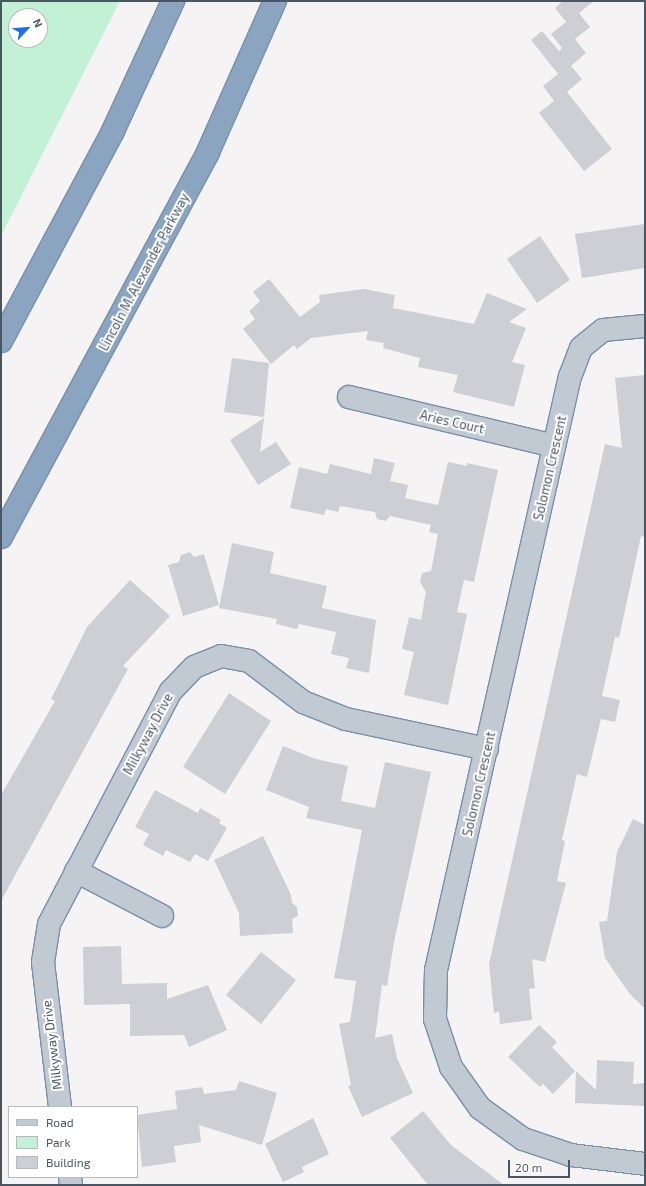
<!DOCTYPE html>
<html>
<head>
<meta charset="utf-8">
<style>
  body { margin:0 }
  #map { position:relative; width:646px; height:1186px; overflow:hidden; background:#f5f3f3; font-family:"Exo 2",sans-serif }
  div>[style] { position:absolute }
  .green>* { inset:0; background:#c3f1d5 }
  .building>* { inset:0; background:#cdcfd5 }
  .roads { filter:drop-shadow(1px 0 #7690ad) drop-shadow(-1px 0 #7690ad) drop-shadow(0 1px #7690ad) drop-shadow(0 -1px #7690ad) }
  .minor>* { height:22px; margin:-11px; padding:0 11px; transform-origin:11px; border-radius:11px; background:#c1cad2 }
  .highway>* { height:22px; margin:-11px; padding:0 11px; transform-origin:11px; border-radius:11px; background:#8ba5c1 }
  span { translate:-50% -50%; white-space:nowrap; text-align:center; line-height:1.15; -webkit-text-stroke:4px #fff; paint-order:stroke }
  .street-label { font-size:13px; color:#4a5661 }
  .frame { position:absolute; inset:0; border:2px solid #4a5661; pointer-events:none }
  .legend { position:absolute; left:8px; top:1106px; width:130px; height:72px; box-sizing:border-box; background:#fff; border:1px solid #b7bbc0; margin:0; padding:5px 7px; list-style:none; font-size:12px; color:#4a5661 }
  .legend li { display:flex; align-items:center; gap:8px; height:20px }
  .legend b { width:20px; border:1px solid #b7bbc0 }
  .north { position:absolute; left:8px; top:8px; width:40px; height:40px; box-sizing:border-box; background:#fff; border:1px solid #b7bbc0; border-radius:50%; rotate:64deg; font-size:11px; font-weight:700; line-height:16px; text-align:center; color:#4a5661 }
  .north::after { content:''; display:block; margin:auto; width:14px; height:18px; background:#1a73e8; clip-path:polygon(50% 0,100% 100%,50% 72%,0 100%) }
  .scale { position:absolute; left:508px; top:1160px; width:62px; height:18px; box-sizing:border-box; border:2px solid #4a5661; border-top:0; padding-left:5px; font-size:12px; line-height:14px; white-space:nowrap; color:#4a5661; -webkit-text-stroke:3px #fff; paint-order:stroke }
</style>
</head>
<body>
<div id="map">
  <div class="green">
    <i style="clip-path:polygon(evenodd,1px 1px,120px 1px,1px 236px,1px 1px,16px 16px,40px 16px,40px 40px,16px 40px,16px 16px)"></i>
  </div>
  <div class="building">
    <i style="clip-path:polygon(563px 1px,594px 1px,579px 13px,590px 27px,575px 39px,586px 53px,571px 66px,582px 79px,567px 92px,612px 149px,584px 171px,539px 113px,554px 101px,543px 86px,558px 74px,531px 40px,542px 31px,559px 51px,562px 48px,551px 34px,566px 22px,555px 8px)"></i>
    <i style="clip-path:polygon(645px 224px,645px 268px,582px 278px,575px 234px)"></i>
    <i style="clip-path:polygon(540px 236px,570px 280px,537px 303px,507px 259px)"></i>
    <i style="clip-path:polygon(269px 279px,300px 317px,320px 302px,319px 295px,364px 289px,395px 295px,393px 308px,474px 324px,487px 293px,527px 309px,509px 322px,526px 328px,512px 362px,525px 365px,514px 407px,453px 392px,458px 375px,418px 367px,420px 358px,383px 348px,384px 343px,366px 340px,368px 331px,311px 338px,297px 349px,294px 345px,271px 364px,243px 329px,255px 319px,249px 311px,260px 301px,253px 292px)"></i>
    <i style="clip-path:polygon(232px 358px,269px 363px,264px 417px,224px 412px)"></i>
    <i style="clip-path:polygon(645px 375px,645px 537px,641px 536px,619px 638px,615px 637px,602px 696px,620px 700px,615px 722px,601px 719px,587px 777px,577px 774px,562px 840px,565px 841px,557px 881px,566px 883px,545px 962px,532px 959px,535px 988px,529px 989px,532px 1020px,500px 1024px,499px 1012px,494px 1013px,489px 964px,605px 444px,622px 448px,615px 378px)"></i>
    <i style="clip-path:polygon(264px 418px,260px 452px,276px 442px,291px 464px,258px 485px,230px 440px)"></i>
    <i style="clip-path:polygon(374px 458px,395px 463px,390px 481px,408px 485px,405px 498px,438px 505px,448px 462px,467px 466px,467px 463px,498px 470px,474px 582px,464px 580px,457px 612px,467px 614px,448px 705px,404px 695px,414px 652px,402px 649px,409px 617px,421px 620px,426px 592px,420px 582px,422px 573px,431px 571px,438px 534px,429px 532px,431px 525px,390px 516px,386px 521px,377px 519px,375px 512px,340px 506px,338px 512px,326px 509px,324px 515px,290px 508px,299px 467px,327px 474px,330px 464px,371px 474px)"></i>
    <i style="clip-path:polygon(232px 543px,274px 552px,270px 573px,327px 586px,322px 608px,376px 620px,369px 673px,346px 668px,349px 658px,331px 654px,336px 632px,299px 624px,297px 629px,276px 624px,277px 619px,219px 608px)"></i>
    <i style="clip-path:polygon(190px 552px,194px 557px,204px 554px,219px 605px,183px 616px,168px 565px,179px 562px,181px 555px)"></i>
    <i style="clip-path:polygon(130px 580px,170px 616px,123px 666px,128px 669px,1px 901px,1px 795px,55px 701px,51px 699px,87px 627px)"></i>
    <i style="clip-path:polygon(229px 693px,271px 721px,225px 794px,183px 767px)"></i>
    <i style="clip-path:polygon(283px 746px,316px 759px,348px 766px,341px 801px,375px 808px,385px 762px,431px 772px,394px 942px,387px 986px,382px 985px,375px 1038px,392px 1034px,397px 1058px,413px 1093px,362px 1117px,348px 1086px,351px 1085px,339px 1024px,350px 1022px,356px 981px,334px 978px,362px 830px,306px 818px,309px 807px,266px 790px)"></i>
    <i style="clip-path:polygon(155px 790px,198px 813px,200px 808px,221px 820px,219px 823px,227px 828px,208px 861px,195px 854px,190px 862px,166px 850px,163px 856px,143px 845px,149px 834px,135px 827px)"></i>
    <i style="clip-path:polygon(633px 819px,645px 825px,645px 1009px,629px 993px,605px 958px,599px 922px,607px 921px,617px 852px)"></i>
    <i style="clip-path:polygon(263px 836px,291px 895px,292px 903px,297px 907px,298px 916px,292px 919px,293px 933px,240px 936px,239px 913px,214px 860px)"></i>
    <i style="clip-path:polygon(121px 946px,122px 984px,167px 983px,167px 999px,208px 985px,227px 1030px,189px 1047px,184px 1035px,130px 1036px,130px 1004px,84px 1005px,83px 947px)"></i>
    <i style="clip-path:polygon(261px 952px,296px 980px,261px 1024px,226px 995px)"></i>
    <i style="clip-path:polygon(539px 1025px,557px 1042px,552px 1047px,575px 1071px,553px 1094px,543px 1084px,540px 1087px,508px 1057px)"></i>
    <i style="clip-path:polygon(597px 1060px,634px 1062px,633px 1084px,645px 1083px,645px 1106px,575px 1103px,576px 1071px,596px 1090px)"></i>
    <i style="clip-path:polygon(239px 1081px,277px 1093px,262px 1145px,199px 1125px,201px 1142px,174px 1146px,176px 1162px,142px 1167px,137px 1115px,177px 1109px,175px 1091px,202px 1087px,204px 1094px,236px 1090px)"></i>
    <i style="clip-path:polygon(423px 1111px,451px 1145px,504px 1185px,428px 1185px,390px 1138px)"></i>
    <i style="clip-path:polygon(313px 1118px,329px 1154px,302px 1167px,304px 1172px,283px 1182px,265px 1144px)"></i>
  </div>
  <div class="roads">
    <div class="minor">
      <i style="left:645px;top:326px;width:42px;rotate:174.6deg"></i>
      <i style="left:603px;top:330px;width:28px;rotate:141deg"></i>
      <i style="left:581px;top:348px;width:30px;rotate:111deg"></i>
      <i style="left:570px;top:376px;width:609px;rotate:102.71deg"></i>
      <i style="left:436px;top:970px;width:49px;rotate:91.2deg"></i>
      <i style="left:435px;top:1019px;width:51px;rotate:71.6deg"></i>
      <i style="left:451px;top:1067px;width:50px;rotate:54.7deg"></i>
      <i style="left:480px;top:1108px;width:53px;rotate:35.8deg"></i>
      <i style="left:523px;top:1139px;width:51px;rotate:18.4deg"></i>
      <i style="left:571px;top:1155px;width:75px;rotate:6.9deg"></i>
      <i style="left:349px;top:397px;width:211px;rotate:13.4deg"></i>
      <i style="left:76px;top:871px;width:97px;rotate:27.6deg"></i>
      <i style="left:60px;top:1107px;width:146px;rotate:-96.7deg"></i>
      <i style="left:43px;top:962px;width:38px;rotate:-81deg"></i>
      <i style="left:49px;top:924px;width:263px;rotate:-62.4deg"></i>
      <i style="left:171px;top:691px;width:33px;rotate:-46deg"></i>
      <i style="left:194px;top:667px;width:29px;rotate:-22deg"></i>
      <i style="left:221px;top:656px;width:28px;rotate:10deg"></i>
      <i style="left:249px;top:661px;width:68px;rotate:37.2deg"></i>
      <i style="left:303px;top:702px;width:46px;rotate:21.6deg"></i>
      <i style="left:346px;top:719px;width:144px;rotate:12deg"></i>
      <i style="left:70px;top:1177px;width:8px;rotate:83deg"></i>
    </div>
    <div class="highway">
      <i style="left:1px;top:341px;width:238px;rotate:-61.9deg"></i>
      <i style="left:113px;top:131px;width:143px;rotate:-65.2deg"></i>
      <i style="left:1px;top:537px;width:437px;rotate:-61.7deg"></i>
      <i style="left:208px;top:152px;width:165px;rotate:-66.1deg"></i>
    </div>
  </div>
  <div class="street-label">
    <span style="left:144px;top:272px;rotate:-62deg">Lincoln M. Alexander Parkway</span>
    <span style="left:452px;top:422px;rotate:13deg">Aries Court</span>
    <span style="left:550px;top:468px;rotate:-77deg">Solomon Crescent</span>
    <span style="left:148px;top:734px;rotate:-62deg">Milkyway Drive</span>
    <span style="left:479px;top:784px;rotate:-77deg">Solomon Crescent</span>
    <span style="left:52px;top:1045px;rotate:-97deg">Milkyway Drive</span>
  </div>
  <div class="frame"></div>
  <ul class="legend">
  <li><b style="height:5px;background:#c1cad2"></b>Road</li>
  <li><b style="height:11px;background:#c3f1d5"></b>Park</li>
  <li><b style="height:11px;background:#cdcfd5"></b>Building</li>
  </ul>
  <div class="north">N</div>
  <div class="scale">20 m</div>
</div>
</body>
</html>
